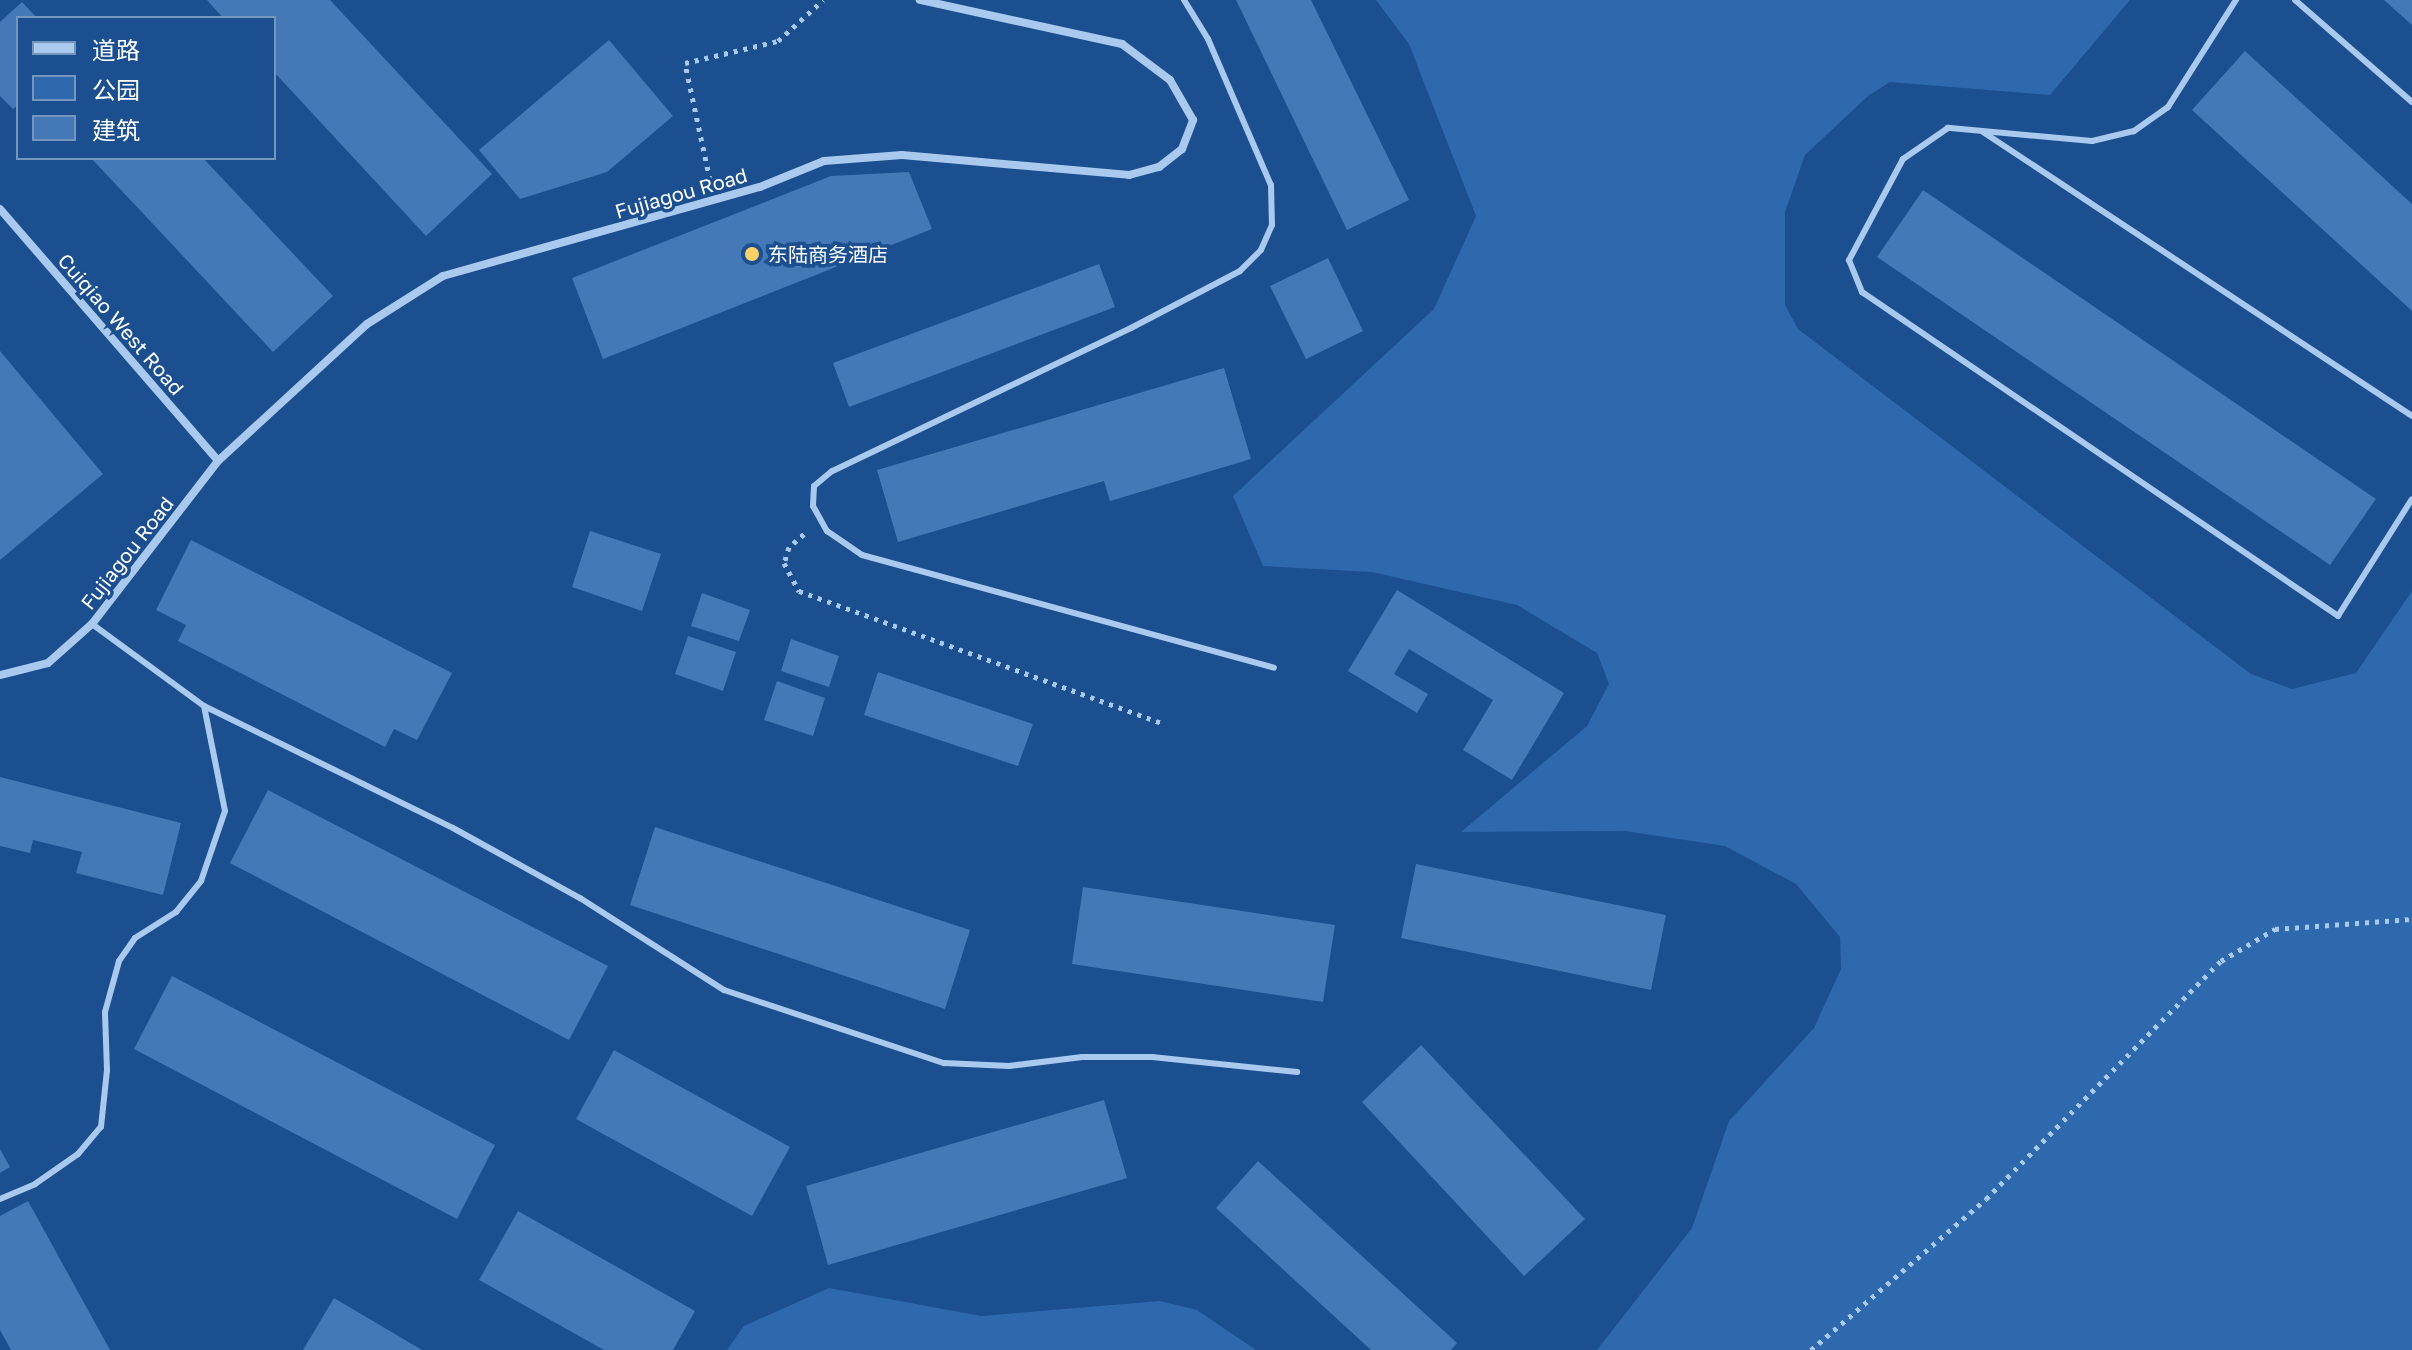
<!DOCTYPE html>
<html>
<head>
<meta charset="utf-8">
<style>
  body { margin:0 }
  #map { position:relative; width:2412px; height:1350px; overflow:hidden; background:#1b4f8f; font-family:"Golos Text","Noto Sans SC",sans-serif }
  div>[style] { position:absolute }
  .green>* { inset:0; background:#2e69ad }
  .building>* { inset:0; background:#4478b7 }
  .path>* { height:5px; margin-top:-2.5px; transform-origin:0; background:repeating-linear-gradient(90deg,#a9c9ee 0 4px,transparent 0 10px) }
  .lane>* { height:6px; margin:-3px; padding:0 3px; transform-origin:3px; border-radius:3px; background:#a9c9ee }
  .street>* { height:8px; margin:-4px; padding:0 4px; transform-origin:4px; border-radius:4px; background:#a9c9ee }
  .dots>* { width:22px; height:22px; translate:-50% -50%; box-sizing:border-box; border:4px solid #1b4f8f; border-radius:50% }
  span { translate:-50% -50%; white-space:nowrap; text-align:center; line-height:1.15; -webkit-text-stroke:7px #1b4f8f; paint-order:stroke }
  .street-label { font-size:20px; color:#fff }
  .poi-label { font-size:20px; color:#fff }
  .left { translate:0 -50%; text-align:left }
  .legend { position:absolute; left:16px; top:16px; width:260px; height:144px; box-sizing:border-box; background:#1b4f8f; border:2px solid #7695bc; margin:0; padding:10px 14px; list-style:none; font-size:24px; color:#fff }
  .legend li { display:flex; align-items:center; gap:16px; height:40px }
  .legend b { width:40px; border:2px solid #7695bc }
</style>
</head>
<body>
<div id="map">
  <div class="green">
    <i style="clip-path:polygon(1376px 0,2130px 0,2050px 95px,1890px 82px,1868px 96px,1805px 155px,1785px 212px,1785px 305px,1798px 329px,2251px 674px,2292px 689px,2356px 673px,2412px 591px,2412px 1350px,1597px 1350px,1692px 1228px,1729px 1121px,1814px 1028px,1841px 969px,1840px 937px,1796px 884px,1725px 846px,1625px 831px,1461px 832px,1587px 726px,1609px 684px,1597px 653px,1517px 605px,1372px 572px,1263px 566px,1233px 496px,1434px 309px,1476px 216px,1409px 44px)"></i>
    <i style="clip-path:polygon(829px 1288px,981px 1316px,1160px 1301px,1197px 1310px,1256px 1350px,727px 1350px,744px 1326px)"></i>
  </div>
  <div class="building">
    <i style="clip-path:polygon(207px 0,330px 0,492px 174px,426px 236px,274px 72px,274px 18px,223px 18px)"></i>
    <i style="clip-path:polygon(1236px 0,1311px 0,1409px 200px,1347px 230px)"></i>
    <i style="clip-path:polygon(2384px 0,2412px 0,2412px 25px)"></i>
    <i style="clip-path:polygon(22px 2px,37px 18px,18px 18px,18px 105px,13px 109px,0 96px,0 22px)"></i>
    <i style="clip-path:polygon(609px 40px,673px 116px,607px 172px,520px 199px,479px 150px)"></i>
    <i style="clip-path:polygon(2245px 51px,2412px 204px,2412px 311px,2192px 110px)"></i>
    <i style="clip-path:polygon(91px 158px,203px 158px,333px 296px,273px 352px)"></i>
    <i style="clip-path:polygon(909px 172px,932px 229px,603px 359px,572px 278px,831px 176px)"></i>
    <i style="clip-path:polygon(1923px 190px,2376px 499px,2330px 565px,1877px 257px)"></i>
    <i style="clip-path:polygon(1328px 258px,1363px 331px,1306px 359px,1270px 286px)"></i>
    <i style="clip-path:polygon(1099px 264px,1115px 307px,849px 407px,833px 363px)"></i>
    <i style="clip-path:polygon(0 351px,103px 474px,0 560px)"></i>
    <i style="clip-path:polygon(1224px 368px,1251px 459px,1110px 501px,1104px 481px,898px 542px,877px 470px)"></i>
    <i style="clip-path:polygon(590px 531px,661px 554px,642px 611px,572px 587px)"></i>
    <i style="clip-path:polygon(191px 540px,452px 673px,417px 740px,394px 729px,385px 747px,178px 641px,186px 625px,156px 610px)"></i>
    <i style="clip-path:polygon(1397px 590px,1564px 693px,1512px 780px,1463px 750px,1493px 700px,1409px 649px,1394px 674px,1428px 694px,1417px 713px,1348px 671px)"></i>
    <i style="clip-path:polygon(702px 593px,750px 610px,739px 641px,691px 626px)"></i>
    <i style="clip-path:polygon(688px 636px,736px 652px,723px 691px,675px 674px)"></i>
    <i style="clip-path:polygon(791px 639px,839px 656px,829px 687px,781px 671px)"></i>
    <i style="clip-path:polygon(878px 672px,1033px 724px,1018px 766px,864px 715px)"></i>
    <i style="clip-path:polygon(777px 681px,825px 698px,813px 736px,764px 720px)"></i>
    <i style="clip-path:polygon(0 777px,181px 823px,163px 895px,76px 873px,82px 852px,33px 840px,30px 853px,0 846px)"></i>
    <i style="clip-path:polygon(268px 790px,608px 966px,569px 1040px,230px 863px)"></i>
    <i style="clip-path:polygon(655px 827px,970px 930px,945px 1009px,630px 905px)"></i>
    <i style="clip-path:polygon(1416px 864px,1666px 915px,1651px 990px,1401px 938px)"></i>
    <i style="clip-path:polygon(1083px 887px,1335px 925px,1323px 1002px,1072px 964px)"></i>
    <i style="clip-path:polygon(172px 976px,495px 1145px,457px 1219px,134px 1049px)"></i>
    <i style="clip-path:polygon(1421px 1045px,1585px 1219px,1524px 1276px,1362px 1102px)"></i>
    <i style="clip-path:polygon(614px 1050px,790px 1147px,752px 1216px,576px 1119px)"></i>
    <i style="clip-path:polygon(1104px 1100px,1127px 1178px,828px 1265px,806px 1186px)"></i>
    <i style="clip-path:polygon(0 1149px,10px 1167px,0 1173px)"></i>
    <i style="clip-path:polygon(1258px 1161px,1457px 1343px,1451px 1350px,1371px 1350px,1216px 1208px)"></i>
    <i style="clip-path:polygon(28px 1201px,110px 1350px,11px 1350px,0 1330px,0 1216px)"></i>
    <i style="clip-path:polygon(518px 1211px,695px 1311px,673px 1350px,604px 1350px,479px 1280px)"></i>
    <i style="clip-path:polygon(334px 1298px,422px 1350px,303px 1350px)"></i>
  </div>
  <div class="path">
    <i style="left:710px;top:180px;width:120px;rotate:-102.1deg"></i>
    <i style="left:685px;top:63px;width:96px;rotate:-13.3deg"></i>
    <i style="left:778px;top:41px;width:61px;rotate:-42.3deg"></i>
    <i style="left:804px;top:534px;width:20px;rotate:139deg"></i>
    <i style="left:789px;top:547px;width:17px;rotate:107deg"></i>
    <i style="left:784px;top:563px;width:32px;rotate:62deg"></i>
    <i style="left:799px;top:591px;width:386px;rotate:20deg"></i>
    <i style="left:1811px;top:1350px;width:231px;rotate:-40.8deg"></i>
    <i style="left:1986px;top:1199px;width:334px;rotate:-45.4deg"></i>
    <i style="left:2221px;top:961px;width:63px;rotate:-30.7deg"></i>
    <i style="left:2275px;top:929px;width:137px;rotate:-4.2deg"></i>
  </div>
  <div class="lane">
    <i style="left:1184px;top:0;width:46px;rotate:58.4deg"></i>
    <i style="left:1208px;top:39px;width:159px;rotate:66.7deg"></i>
    <i style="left:1271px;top:185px;width:40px;rotate:88.6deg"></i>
    <i style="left:1272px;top:225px;width:27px;rotate:114deg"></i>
    <i style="left:1261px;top:250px;width:30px;rotate:135deg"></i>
    <i style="left:1240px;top:271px;width:123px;rotate:152.4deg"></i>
    <i style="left:1131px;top:328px;width:331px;rotate:154.4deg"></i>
    <i style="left:832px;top:471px;width:23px;rotate:140deg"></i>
    <i style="left:814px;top:486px;width:20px;rotate:93deg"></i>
    <i style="left:813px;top:506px;width:29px;rotate:61deg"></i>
    <i style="left:827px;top:531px;width:42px;rotate:34.4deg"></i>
    <i style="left:862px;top:555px;width:427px;rotate:15.3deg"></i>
    <i style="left:2236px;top:0;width:127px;rotate:122.4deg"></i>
    <i style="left:2168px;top:107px;width:42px;rotate:144.8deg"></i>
    <i style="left:2134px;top:131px;width:43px;rotate:166.6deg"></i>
    <i style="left:2092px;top:141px;width:145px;rotate:-174.8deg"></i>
    <i style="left:1948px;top:128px;width:55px;rotate:145.4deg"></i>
    <i style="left:1903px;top:159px;width:115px;rotate:118.1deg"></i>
    <i style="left:1849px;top:260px;width:35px;rotate:68deg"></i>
    <i style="left:1862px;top:292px;width:576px;rotate:34.24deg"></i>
    <i style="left:2338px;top:616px;width:138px;rotate:-57.7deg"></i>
    <i style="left:2295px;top:0;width:155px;rotate:41.1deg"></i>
    <i style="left:1983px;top:132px;width:514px;rotate:33.5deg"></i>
    <i style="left:92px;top:624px;width:139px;rotate:36.2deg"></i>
    <i style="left:204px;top:706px;width:277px;rotate:26.1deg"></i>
    <i style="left:453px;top:828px;width:145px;rotate:28.9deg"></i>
    <i style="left:580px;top:898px;width:171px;rotate:32.6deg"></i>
    <i style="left:724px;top:990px;width:232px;rotate:18.4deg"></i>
    <i style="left:944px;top:1063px;width:65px;rotate:2.6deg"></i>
    <i style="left:1009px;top:1066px;width:74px;rotate:-7deg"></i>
    <i style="left:1082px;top:1057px;width:70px"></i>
    <i style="left:1152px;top:1057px;width:146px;rotate:5.9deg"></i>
    <i style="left:0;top:1199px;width:38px;rotate:-23deg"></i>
    <i style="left:35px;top:1184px;width:52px;rotate:-34.9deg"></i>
    <i style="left:78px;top:1154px;width:35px;rotate:-50deg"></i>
    <i style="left:101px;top:1127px;width:57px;rotate:-84deg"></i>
    <i style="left:107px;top:1070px;width:58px;rotate:-92deg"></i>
    <i style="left:105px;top:1012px;width:53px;rotate:-74.6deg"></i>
    <i style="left:119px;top:961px;width:28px;rotate:-55deg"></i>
    <i style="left:135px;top:938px;width:49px;rotate:-32.4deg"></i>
    <i style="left:176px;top:912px;width:40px;rotate:-51deg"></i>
    <i style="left:201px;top:881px;width:74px;rotate:-71.1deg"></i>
    <i style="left:225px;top:811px;width:107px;rotate:-101.3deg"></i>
  </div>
  <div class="street">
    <i style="left:0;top:209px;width:333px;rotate:49.1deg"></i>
    <i style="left:0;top:675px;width:49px;rotate:-14deg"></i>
    <i style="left:48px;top:663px;width:59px;rotate:-41.6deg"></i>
    <i style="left:92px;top:624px;width:206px;rotate:-52.3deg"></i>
    <i style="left:218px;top:461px;width:202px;rotate:-42.6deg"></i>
    <i style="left:367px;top:324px;width:90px;rotate:-32.3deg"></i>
    <i style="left:443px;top:276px;width:329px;rotate:-15.7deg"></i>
    <i style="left:760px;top:187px;width:69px;rotate:-22.1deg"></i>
    <i style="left:824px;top:161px;width:78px;rotate:-4.4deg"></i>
    <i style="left:902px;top:155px;width:228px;rotate:5deg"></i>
    <i style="left:1129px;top:175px;width:31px;rotate:-15deg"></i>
    <i style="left:1159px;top:167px;width:29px;rotate:-38deg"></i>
    <i style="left:1182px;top:149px;width:31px;rotate:-69deg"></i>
    <i style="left:1193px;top:120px;width:46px;rotate:-119.9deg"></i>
    <i style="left:1170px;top:80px;width:60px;rotate:-143.1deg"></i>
    <i style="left:1122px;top:44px;width:207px;rotate:-167.7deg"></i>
  </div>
  <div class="dots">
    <i style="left:752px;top:254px;background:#ffd166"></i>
  </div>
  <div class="street-label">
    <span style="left:681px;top:193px;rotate:-16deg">Fujiagou Road</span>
    <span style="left:121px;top:324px;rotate:49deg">Cuiqiao West Road</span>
    <span style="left:127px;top:553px;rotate:-52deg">Fujiagou Road</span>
  </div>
  <div class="poi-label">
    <span class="left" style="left:768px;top:254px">东陆商务酒店</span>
  </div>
  <ul class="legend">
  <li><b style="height:10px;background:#a9c9ee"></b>道路</li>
  <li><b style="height:22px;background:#2e69ad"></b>公园</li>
  <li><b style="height:22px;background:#4478b7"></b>建筑</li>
  </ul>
</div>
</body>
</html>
